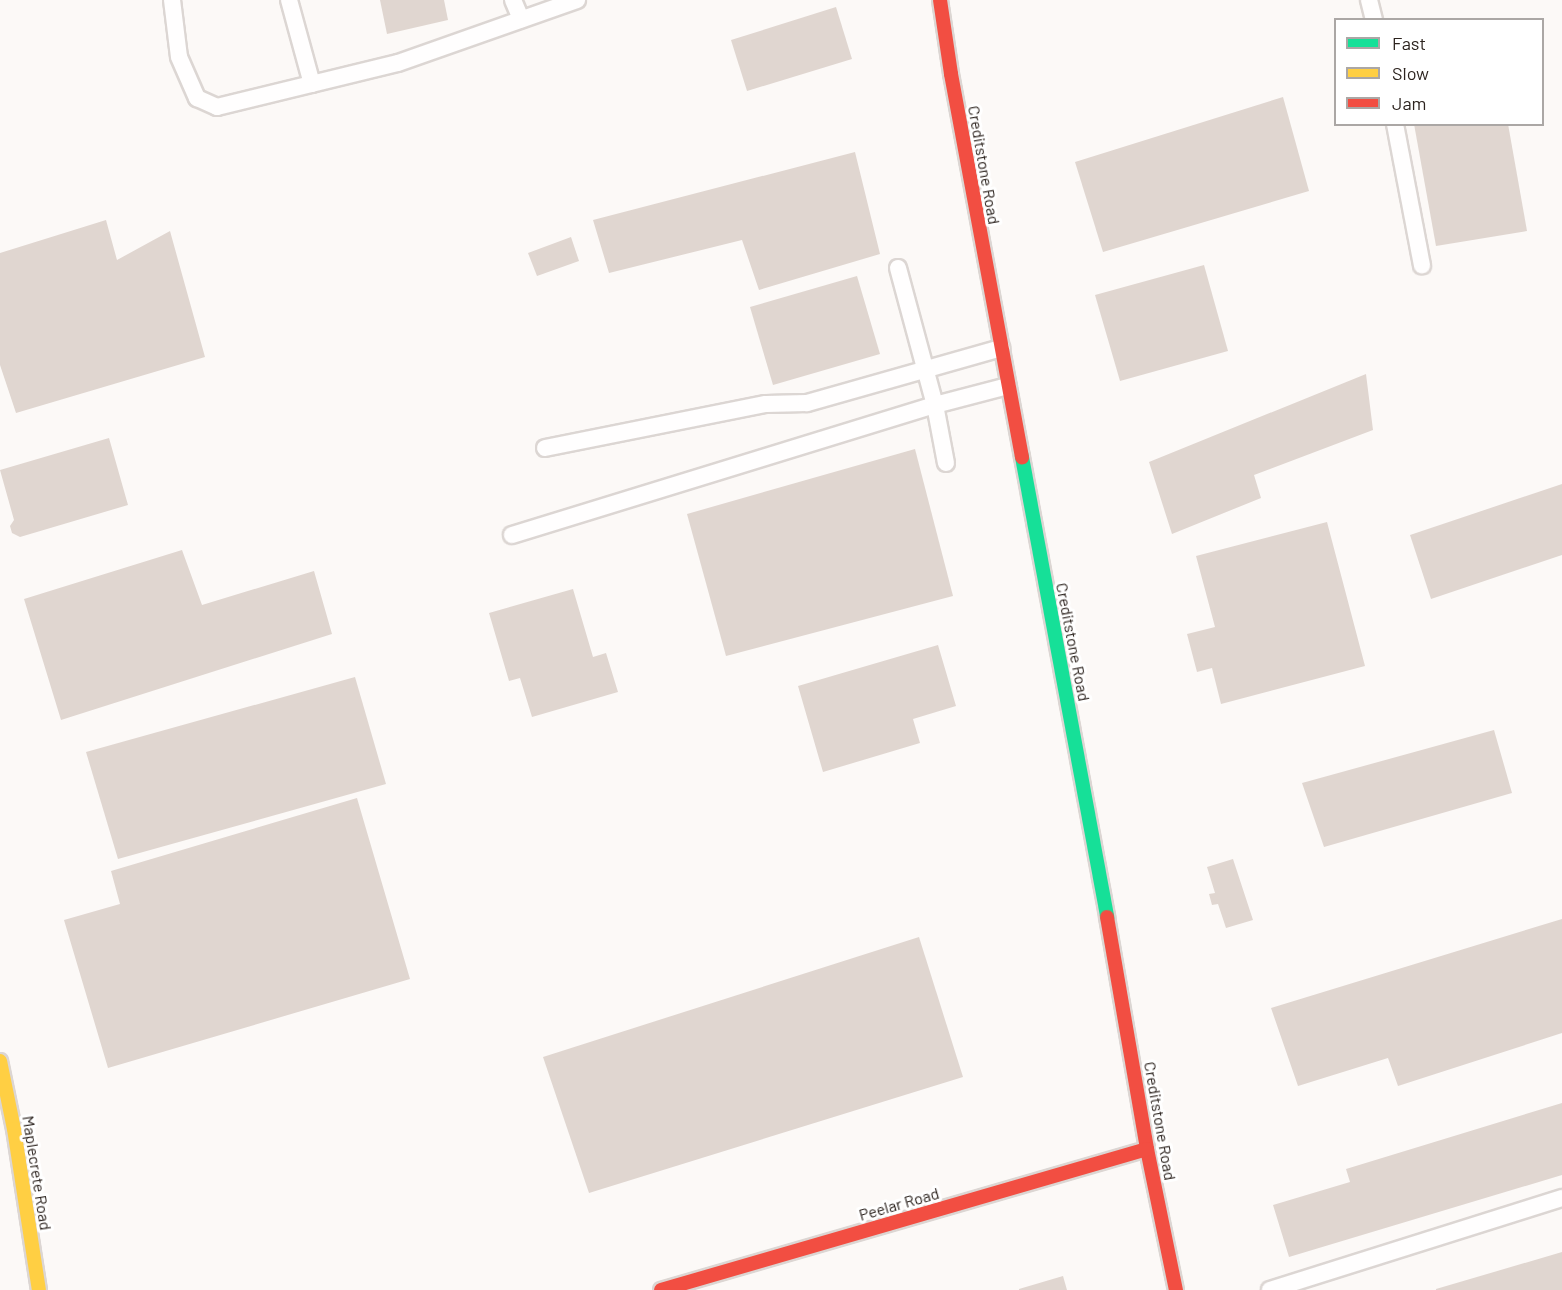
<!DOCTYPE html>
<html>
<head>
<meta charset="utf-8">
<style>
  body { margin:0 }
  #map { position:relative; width:1562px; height:1290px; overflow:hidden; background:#fcf9f7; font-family:Barlow,sans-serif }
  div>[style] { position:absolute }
  .building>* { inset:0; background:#e0d6d0 }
  .roads { filter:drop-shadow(2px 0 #dcd6d3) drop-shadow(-2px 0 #dcd6d3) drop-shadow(0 2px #dcd6d3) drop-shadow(0 -2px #dcd6d3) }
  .lane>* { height:16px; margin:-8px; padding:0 8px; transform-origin:8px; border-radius:8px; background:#fffefe }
  .fast>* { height:14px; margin:-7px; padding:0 7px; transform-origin:7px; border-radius:7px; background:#16e098 }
  .slow>* { height:14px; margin:-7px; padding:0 7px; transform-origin:7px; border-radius:7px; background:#ffcf43 }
  .jam>* { height:14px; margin:-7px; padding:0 7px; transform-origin:7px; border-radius:7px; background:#f24e42 }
  span { translate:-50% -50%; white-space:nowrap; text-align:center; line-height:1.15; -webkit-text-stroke:6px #fff; paint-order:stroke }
  .street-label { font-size:16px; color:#2c231e }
  .legend { position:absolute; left:1334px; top:18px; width:210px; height:108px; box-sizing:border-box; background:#fff; border:2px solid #aba7a5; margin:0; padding:8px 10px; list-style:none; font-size:18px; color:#2c231e }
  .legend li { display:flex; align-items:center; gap:12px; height:30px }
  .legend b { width:30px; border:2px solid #aba7a5 }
</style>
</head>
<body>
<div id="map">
  <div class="building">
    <i style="clip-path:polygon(380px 0,444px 0,448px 20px,387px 34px)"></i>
    <i style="clip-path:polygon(836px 7px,852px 59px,747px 91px,731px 40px)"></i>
    <i style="clip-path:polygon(1283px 97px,1309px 191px,1103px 252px,1075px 162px)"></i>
    <i style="clip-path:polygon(1414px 124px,1508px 124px,1527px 231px,1436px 246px)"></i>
    <i style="clip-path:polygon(855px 152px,880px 254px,759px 290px,742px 240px,609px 273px,593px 220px)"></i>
    <i style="clip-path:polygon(106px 220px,117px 260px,170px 231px,205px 357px,16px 413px,0 365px,0 253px)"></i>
    <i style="clip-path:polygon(571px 237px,579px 261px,537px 276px,528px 253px)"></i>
    <i style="clip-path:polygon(1204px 265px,1228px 351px,1120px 381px,1095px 295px)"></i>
    <i style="clip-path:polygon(857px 276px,880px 354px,773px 385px,750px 307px)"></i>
    <i style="clip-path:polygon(1366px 374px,1373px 430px,1254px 475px,1261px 498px,1172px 534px,1149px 462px)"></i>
    <i style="clip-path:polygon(109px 438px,128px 505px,20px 537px,12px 533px,10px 526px,14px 520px,0 470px)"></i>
    <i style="clip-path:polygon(915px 449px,953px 596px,726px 656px,687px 514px)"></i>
    <i style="clip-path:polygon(1562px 484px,1562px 555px,1431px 599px,1410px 535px)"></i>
    <i style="clip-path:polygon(1327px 522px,1365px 666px,1221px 704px,1212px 668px,1197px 672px,1187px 634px,1215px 627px,1196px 556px)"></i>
    <i style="clip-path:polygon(182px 550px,202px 605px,314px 571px,332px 634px,61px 720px,24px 599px)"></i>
    <i style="clip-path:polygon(573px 589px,593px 657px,606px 653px,618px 692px,532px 717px,520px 678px,509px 681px,489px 613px)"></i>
    <i style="clip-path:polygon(938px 645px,956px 706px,913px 719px,920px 743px,823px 772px,798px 686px)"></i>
    <i style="clip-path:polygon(355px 677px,386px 784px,118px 859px,86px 752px)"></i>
    <i style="clip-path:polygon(1494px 730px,1512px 793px,1324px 847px,1302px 783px)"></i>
    <i style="clip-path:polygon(357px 798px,410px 979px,108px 1068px,64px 920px,120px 904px,111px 871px)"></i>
    <i style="clip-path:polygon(1233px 859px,1253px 920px,1226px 928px,1218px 904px,1212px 905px,1209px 894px,1215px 893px,1207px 867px)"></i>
    <i style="clip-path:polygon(1562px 919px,1562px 1033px,1398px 1086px,1388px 1058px,1298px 1086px,1271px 1008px)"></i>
    <i style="clip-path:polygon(919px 937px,963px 1077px,589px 1193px,543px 1057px)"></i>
    <i style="clip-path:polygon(1562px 1103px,1562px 1175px,1289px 1257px,1273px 1205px,1350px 1182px,1346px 1169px)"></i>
    <i style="clip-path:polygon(1562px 1252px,1562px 1290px,1436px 1290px,1436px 1289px)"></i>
    <i style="clip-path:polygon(1063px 1276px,1067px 1290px,1019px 1290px,1019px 1289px)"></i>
  </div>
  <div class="roads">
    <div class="lane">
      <i style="left:172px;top:0;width:57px;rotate:83deg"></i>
      <i style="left:179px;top:57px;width:45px;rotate:66.3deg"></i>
      <i style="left:197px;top:98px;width:22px;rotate:24deg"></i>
      <i style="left:217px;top:107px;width:186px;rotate:-13.7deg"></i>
      <i style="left:398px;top:63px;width:190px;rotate:-19.4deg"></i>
      <i style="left:289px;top:0;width:87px;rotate:74.7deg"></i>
      <i style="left:513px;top:0;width:21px;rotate:67deg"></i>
      <i style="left:1369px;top:0;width:21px;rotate:76deg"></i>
      <i style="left:1395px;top:124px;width:144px;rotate:79.2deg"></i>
      <i style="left:898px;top:268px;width:142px;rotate:74.9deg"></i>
      <i style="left:935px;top:405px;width:59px;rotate:79.3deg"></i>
      <i style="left:545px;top:448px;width:225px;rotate:-11.3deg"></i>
      <i style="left:766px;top:404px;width:41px;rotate:-1.4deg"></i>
      <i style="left:807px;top:403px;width:202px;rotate:-15.8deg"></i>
      <i style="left:512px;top:535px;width:443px;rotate:-17.1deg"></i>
      <i style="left:935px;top:405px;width:75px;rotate:-14.6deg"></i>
      <i style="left:1270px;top:1290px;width:306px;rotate:-17.5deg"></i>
    </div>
    <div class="fast">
      <i style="left:1022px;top:457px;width:468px;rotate:79.5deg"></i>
    </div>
    <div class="slow">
      <i style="left:0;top:1061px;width:69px;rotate:78.4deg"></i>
      <i style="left:14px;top:1129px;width:163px;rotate:81.2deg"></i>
    </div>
    <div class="jam">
      <i style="left:940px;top:0;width:75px;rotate:81.5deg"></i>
      <i style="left:951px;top:74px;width:390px;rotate:79.5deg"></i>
      <i style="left:1107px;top:917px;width:235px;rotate:80.2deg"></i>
      <i style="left:1147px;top:1149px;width:144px;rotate:78.4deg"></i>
      <i style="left:661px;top:1290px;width:506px;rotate:-16.18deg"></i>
    </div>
  </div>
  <div class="street-label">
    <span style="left:984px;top:165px;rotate:80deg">Creditstone Road</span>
    <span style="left:1073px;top:642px;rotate:79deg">Creditstone Road</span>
    <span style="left:1160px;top:1121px;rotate:80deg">Creditstone Road</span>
    <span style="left:37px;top:1173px;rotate:81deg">Maplecrete Road</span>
    <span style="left:899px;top:1204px;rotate:-16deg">Peelar Road</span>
  </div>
  <ul class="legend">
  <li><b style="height:8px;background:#16e098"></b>Fast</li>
  <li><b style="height:8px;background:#ffcf43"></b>Slow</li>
  <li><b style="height:8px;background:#f24e42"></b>Jam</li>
  </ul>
</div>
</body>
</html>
